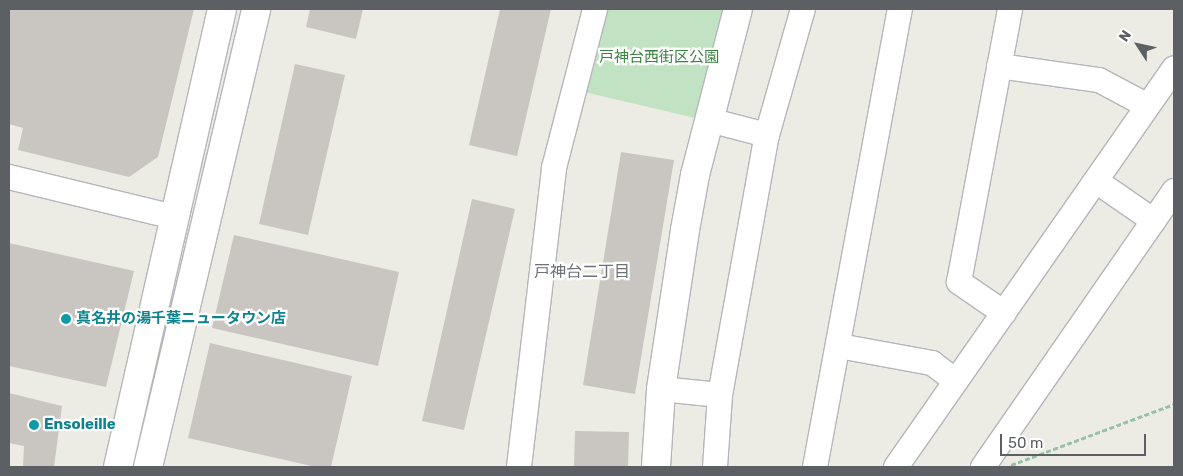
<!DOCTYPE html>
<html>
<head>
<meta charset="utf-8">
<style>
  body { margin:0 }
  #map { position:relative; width:1183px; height:476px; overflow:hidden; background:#edece4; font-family:Rubik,"Noto Sans JP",sans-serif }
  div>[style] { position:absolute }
  .green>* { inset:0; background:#c2e3c3 }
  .building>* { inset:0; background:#c9c6c1 }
  .path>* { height:3px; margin-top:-1.5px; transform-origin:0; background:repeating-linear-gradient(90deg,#9ac1a7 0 5px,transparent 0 7.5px) }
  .roads { filter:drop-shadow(1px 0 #b4b6ba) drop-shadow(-1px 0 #b4b6ba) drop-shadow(0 1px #b4b6ba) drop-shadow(0 -1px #b4b6ba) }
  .street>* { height:24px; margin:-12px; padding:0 12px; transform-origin:12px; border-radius:12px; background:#fff }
  .secondary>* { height:28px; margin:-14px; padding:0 14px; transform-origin:14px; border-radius:14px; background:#fff }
  .dots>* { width:14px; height:14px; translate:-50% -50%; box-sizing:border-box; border:2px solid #fff; border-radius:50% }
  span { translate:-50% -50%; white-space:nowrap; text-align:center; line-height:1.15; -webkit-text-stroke:4.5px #fff; paint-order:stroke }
  .park-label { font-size:15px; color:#3b8341 }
  .culture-label { font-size:15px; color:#0d838f; font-weight:700 }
  .left { translate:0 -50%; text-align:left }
  .neighbourhood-label { font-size:16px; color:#6d7175 }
  .frame { position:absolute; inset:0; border:10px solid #5c5f64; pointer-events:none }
  .north { position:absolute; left:1113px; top:20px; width:50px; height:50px; -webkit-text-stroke:4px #fff; paint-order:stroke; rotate:305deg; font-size:14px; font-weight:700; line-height:20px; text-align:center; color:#5c5f64 }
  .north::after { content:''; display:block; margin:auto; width:18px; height:22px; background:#5c5f64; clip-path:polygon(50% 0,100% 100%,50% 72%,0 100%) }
  .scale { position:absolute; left:1000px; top:434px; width:146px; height:22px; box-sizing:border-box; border:2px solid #5c5f64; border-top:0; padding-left:6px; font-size:15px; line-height:18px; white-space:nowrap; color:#5c5f64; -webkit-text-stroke:4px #fff; paint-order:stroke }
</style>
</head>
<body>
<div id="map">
  <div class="green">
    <i style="clip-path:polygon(606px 9px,725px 9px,695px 118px,584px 92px)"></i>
  </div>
  <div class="building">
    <i style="clip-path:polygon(9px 9px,194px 9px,158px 157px,129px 177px,18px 150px,23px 128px,9px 124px)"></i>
    <i style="clip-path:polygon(310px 9px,363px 9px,356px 39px,306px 27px)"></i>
    <i style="clip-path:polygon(500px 9px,551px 9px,517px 156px,469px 145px)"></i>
    <i style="clip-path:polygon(295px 64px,345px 75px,308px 235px,259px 224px)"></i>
    <i style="clip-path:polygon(621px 152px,674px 160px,635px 394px,583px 385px)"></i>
    <i style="clip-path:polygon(472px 199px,515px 209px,464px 430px,422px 421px)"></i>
    <i style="clip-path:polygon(234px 235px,399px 272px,378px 366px,212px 328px)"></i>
    <i style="clip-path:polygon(9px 243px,134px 271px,106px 387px,9px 366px)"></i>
    <i style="clip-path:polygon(210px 343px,352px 376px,331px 467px,316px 467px,188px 438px)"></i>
    <i style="clip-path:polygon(9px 393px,62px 406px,54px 467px,23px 467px,24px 446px,9px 443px)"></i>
    <i style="clip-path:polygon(575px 431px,629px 432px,628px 467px,574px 467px)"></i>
  </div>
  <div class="path">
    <i style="left:1011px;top:465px;width:174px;rotate:-20.5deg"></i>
  </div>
  <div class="roads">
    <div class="street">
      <i style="left:999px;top:66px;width:101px;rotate:8deg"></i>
      <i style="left:1099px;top:80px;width:55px;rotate:28deg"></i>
      <i style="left:709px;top:120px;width:60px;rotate:14.5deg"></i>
      <i style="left:9px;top:177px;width:170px;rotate:13.6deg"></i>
      <i style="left:1096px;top:181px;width:70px;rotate:34.6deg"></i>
      <i style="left:1004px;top:313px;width:55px;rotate:-145.4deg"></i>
      <i style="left:959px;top:282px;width:278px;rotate:-79.4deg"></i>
      <i style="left:839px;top:346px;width:95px;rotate:10.4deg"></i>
      <i style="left:932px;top:363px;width:30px;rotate:37deg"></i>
      <i style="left:661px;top:389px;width:59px;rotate:5.8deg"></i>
      <i style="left:519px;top:467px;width:301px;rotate:-83.3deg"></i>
      <i style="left:554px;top:168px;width:164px;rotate:-75.5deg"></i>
      <i style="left:715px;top:467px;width:72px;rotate:-86deg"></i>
      <i style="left:720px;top:395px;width:264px;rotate:-79.8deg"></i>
      <i style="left:767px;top:135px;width:131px;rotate:-74.1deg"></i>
      <i style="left:815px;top:467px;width:466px;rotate:-79.5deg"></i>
      <i style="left:896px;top:467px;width:486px;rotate:-55.1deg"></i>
      <i style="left:983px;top:467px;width:336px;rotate:-55.3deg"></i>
    </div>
    <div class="secondary">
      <i style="left:118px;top:467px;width:470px;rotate:-77.2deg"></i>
      <i style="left:148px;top:467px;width:471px;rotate:-76.7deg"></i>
      <i style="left:656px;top:467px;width:78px;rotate:-86.3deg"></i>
      <i style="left:661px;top:389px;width:161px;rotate:-81.4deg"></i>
      <i style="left:685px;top:230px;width:56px;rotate:-79.7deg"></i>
      <i style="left:695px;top:175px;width:171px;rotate:-75.5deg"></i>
    </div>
  </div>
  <div class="dots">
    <i style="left:66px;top:319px;background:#0f9aa8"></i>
    <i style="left:34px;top:425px;background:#0f9aa8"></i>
  </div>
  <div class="park-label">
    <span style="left:659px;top:58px">戸神台西街区公園</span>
  </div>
  <div class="culture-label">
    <span class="left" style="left:76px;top:319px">真名井の湯千葉ニュータウン店</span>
    <span class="left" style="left:44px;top:425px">Ensoleille</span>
  </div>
  <div class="neighbourhood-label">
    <span style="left:582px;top:272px">戸神台二丁目</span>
  </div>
  <div class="frame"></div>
  <div class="north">N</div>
  <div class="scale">50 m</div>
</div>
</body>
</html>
